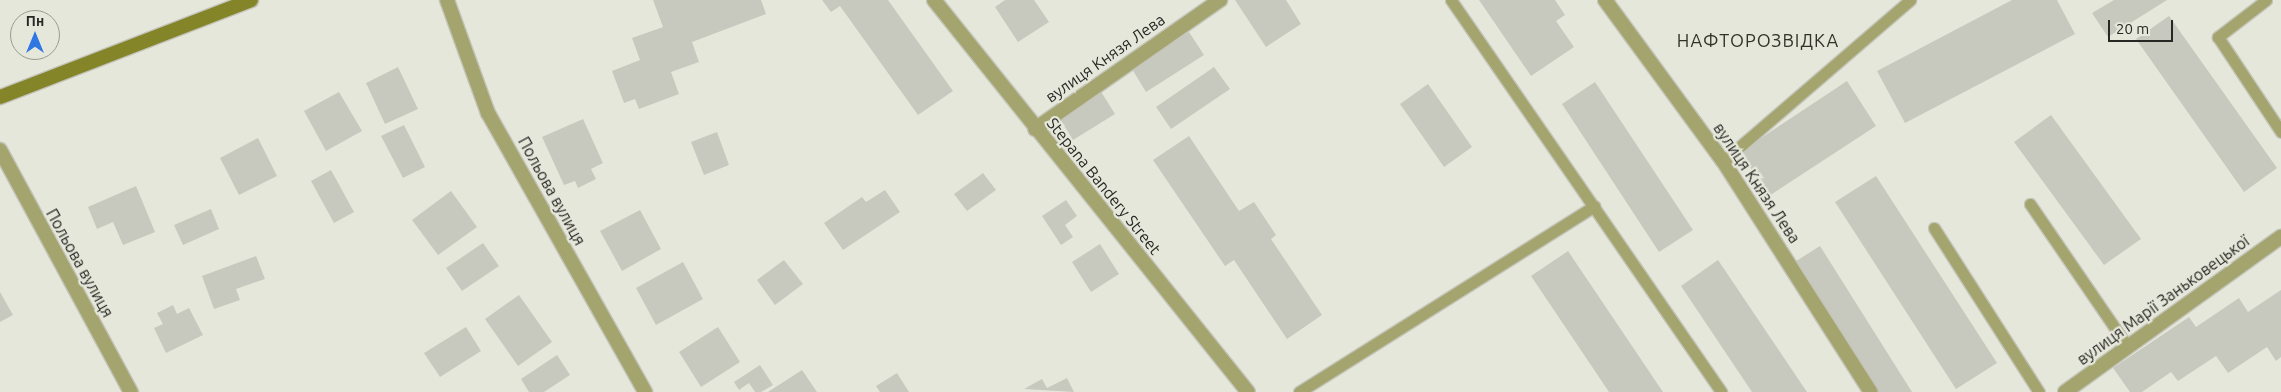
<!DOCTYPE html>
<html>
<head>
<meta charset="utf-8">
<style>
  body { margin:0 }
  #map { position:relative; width:2281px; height:392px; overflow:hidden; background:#e6e7db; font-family:Ubuntu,sans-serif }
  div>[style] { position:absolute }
  .building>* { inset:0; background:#c8c9be }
  .roads { filter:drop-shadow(1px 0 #c4c4ba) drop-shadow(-1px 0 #c4c4ba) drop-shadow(0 1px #c4c4ba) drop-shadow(0 -1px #c4c4ba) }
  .service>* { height:11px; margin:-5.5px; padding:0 5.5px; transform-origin:5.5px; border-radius:5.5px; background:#a4a56e }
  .minor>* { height:14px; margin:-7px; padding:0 7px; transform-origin:7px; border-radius:7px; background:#a4a56e }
  .tertiary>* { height:14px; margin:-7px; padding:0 7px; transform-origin:7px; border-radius:7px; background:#a4a56e }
  .secondary>* { height:14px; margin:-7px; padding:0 7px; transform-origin:7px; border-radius:7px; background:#848428 }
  span { translate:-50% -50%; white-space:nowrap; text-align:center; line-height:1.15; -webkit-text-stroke:4.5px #e6e7db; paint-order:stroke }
  .street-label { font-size:16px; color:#272723 }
  .neighbourhood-label { font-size:18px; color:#323229; letter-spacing:1px }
  .north { position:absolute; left:10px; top:10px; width:50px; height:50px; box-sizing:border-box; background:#e6e7db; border:1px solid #9a9a91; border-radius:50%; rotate:0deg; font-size:14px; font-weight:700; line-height:20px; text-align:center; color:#272723 }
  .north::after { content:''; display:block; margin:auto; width:18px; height:22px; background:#3077e3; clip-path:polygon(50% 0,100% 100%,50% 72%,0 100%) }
  .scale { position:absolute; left:2108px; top:20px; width:65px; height:22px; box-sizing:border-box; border:2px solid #272723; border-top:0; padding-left:6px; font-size:15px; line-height:18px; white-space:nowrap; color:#272723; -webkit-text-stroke:4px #e6e7db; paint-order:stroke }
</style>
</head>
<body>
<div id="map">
  <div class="building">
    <i style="clip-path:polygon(653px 0,761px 0,766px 14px,692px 42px,699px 62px,671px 72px,679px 94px,639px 109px,635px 99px,624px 103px,612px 71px,640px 60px,632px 38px,663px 27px)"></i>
    <i style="clip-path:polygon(822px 0,888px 0,953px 91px,918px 115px,840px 6px,831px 12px)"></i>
    <i style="clip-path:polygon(1005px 0,1034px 0,1049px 22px,1018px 42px,995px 7px)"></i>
    <i style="clip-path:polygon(1235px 0,1286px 0,1301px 24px,1266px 47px)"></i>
    <i style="clip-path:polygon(1479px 0,1555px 0,1565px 15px,1556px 21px,1574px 47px,1531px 76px)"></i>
    <i style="clip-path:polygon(2012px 0,2057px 0,2075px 34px,1905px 123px,1877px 71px)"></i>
    <i style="clip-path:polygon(2114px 0,2167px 0,2108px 37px,2092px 13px)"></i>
    <i style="clip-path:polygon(2169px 16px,2277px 168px,2244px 192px,2136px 39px)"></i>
    <i style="clip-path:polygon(1189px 32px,1204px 55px,1146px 92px,1132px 69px)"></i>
    <i style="clip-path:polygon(398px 67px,418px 109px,385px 124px,366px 83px)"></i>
    <i style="clip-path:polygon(1214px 67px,1230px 89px,1171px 129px,1156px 107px)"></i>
    <i style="clip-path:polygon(1847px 81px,1876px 126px,1769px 196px,1740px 152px)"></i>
    <i style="clip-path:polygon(1595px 82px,1693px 230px,1659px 252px,1562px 104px)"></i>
    <i style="clip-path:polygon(1428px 84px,1472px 147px,1444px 167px,1400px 104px)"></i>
    <i style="clip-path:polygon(1100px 90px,1115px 114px,1073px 140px,1059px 117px)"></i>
    <i style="clip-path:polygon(339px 92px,362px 131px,326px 151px,304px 111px)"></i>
    <i style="clip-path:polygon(2051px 115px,2141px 239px,2104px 265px,2014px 142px)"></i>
    <i style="clip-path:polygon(583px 119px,603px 163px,591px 169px,596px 179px,578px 188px,575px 181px,564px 185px,542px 137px)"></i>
    <i style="clip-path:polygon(404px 125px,425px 167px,403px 178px,381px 136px)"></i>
    <i style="clip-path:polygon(717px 132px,729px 165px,704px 175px,691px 142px)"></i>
    <i style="clip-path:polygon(1189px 136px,1239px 211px,1254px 202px,1276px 235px,1271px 239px,1322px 315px,1287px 339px,1234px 260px,1225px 266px,1153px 160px)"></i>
    <i style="clip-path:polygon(258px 138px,277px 176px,239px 195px,220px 158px)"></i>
    <i style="clip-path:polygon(331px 170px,354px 212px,334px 223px,311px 181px)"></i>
    <i style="clip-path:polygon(983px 173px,996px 190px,967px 211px,954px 194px)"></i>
    <i style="clip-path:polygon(1876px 176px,1997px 363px,1956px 389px,1835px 202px)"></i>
    <i style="clip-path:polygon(136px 186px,155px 232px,123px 245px,113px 222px,97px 229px,88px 207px)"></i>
    <i style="clip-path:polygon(885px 190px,900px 212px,843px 250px,824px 223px,862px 197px,866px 202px)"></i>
    <i style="clip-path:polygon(451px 191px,477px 227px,438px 255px,412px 220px)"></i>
    <i style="clip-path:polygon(1066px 200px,1077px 216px,1065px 225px,1073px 237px,1061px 245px,1042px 216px)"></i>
    <i style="clip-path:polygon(211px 209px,219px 229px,183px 245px,174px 225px)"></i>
    <i style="clip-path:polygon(640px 210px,661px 249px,622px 271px,600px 231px)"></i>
    <i style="clip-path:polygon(483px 243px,499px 266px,462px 291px,446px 268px)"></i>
    <i style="clip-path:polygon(1100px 244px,1119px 274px,1091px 292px,1072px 262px)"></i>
    <i style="clip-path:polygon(1820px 246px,1912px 392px,1875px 392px,1793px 263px)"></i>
    <i style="clip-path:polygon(1568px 251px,1663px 392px,1609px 392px,1531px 276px)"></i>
    <i style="clip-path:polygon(256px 256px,265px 279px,236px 289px,240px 300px,214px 309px,202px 276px)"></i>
    <i style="clip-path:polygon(784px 260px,803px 284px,775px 305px,757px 280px)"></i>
    <i style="clip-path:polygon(1718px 260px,1807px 392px,1752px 392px,1681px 286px)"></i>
    <i style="clip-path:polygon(683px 262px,703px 299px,656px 325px,636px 288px)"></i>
    <i style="clip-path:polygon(2281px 290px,2281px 357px,2276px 361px,2267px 347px,2228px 373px,2216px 356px,2178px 381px,2171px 372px,2142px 392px,2130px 392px,2113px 368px,2189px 317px,2196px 327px,2239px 298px,2248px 312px)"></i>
    <i style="clip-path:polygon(0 292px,13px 315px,0 322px)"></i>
    <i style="clip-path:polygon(519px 295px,552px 342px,518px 366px,485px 319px)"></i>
    <i style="clip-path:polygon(173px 305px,177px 314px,189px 308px,203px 335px,166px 353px,154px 328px,163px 324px,157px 313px)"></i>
    <i style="clip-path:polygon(466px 327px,481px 351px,440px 377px,424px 353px)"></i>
    <i style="clip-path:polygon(718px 327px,740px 362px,701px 387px,679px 352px)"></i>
    <i style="clip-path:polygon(557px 355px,570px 375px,544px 392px,529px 392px,521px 379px)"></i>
    <i style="clip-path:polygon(760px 365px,773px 385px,761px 392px,755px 392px,749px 383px,739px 390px,734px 382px)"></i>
    <i style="clip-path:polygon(802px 370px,817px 392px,768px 392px)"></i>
    <i style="clip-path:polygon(897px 373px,909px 392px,880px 392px,876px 386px)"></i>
    <i style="clip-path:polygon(1067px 378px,1074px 392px,1024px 389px,1042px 379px,1047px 388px)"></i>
  </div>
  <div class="roads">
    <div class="service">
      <i style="left:1451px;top:0;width:476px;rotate:55.4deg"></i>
      <i style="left:2266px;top:0;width:61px;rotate:142.4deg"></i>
      <i style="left:2218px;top:37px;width:114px;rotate:56.4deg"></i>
      <i style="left:1723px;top:161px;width:247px;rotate:-40.7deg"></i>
      <i style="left:2030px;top:204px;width:173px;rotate:55.6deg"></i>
      <i style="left:1934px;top:228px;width:195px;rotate:57.4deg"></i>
      <i style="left:1299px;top:392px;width:349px;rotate:-32.2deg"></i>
    </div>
    <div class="minor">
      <i style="left:447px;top:0;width:120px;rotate:70.1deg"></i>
      <i style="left:488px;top:113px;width:320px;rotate:60.6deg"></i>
      <i style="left:1605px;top:0;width:200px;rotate:53.8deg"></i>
      <i style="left:1723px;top:161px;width:274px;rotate:57.4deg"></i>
      <i style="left:1035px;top:129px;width:226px;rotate:-34.9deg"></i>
      <i style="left:0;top:150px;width:275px;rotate:61.6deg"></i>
      <i style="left:2065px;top:392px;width:266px;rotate:-35.7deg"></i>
    </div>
    <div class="tertiary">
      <i style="left:934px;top:0;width:502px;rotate:51.3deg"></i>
    </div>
    <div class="secondary">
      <i style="left:0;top:97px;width:269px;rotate:-21.1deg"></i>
    </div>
  </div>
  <div class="street-label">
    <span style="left:1105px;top:58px;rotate:-35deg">вулиця Князя Лева</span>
    <span style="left:1757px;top:183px;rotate:56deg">вулиця Князя Лева</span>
    <span style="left:1104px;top:186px;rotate:51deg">Stepana Bandery Street</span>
    <span style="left:552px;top:191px;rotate:61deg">Польова вулиця</span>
    <span style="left:80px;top:263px;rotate:61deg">Польова вулиця</span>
    <span style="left:2163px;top:300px;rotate:-36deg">вулиця Марії Заньковецької</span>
  </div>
  <div class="neighbourhood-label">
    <span style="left:1758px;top:40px">НАФТОРОЗВІДКА</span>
  </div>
  <div class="north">Пн</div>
  <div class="scale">20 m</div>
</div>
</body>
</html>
